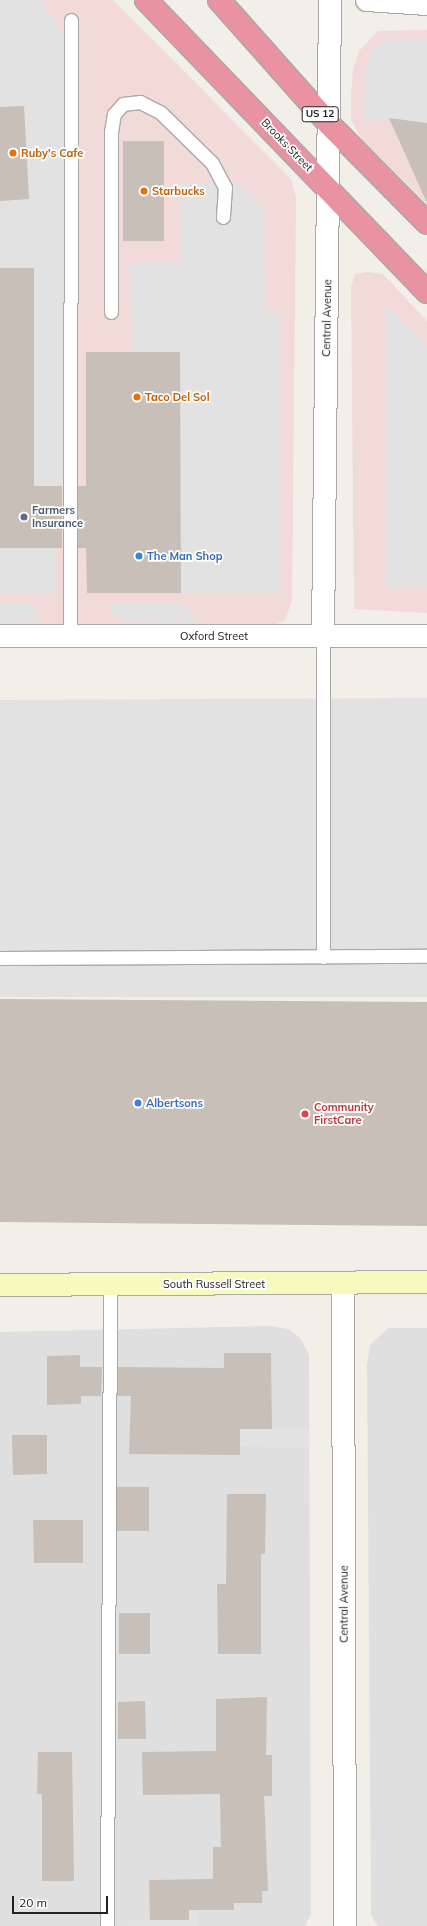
<!DOCTYPE html>
<html>
<head>
<meta charset="utf-8">
<style>
  body { margin:0 }
  #map { position:relative; width:427px; height:1926px; overflow:hidden; background:#f2efe9; font-family:Mulish,sans-serif }
  div>[style] { position:absolute }
  .residential>* { inset:0; background:#e0dfdf }
  .commercial>* { inset:0; background:#f2dad9 }
  .parking>* { inset:0; background:#e2e2e2 }
  .building>* { inset:0; background:#c7bfb8 }
  .roads { filter:drop-shadow(1px 0 #a9a9a9) drop-shadow(-1px 0 #a9a9a9) drop-shadow(0 1px #a9a9a9) drop-shadow(0 -1px #a9a9a9) }
  .lane>* { height:13px; margin:-6.5px; padding:0 6.5px; transform-origin:6.5px; border-radius:6.5px; background:#fff }
  .street>* { height:22px; margin:-11px; padding:0 11px; transform-origin:11px; border-radius:11px; background:#fff }
  .secondary>* { height:22px; margin:-11px; padding:0 11px; transform-origin:11px; border-radius:11px; background:#f7fabf }
  .highway>* { height:22px; margin:-11px; padding:0 11px; transform-origin:11px; border-radius:11px; background:#e892a2 }
  .dots>* { width:11px; height:11px; translate:-50% -50%; box-sizing:border-box; border:2px solid #fff; border-radius:50% }
  span { translate:-50% -50%; white-space:nowrap; text-align:center; line-height:1.15; -webkit-text-stroke:3.5px #fff; paint-order:stroke }
  .shield-label span { padding:1px 3px; background:#fff; border:1px solid; border-radius:3px; -webkit-text-stroke-width:0 }
  .shield-label { font-size:10px; color:#222; font-weight:700 }
  .street-label { font-size:11px; color:#222 }
  .food-label { font-size:11px; color:#c56008; font-weight:700 }
  .left { translate:0 -50%; text-align:left }
  .service-label { font-size:11px; color:#4e5e75; font-weight:700 }
  .shop-label { font-size:11px; color:#366cbe; font-weight:700 }
  .health-label { font-size:11px; color:#be3a42; font-weight:700 }
  .scale { position:absolute; left:12px; top:1896px; width:96px; height:18px; box-sizing:border-box; border:2px solid #222; border-top:0; padding-left:5px; font-size:12px; line-height:14px; white-space:nowrap; color:#222; -webkit-text-stroke:3px #fff; paint-order:stroke }
</style>
</head>
<body>
<div id="map">
  <div class="residential">
    <i style="clip-path:polygon(270px 1326px,289px 1329px,301px 1339px,309px 1355px,311px 1914px,305px 1926px,0 1926px,0 1332px)"></i>
    <i style="clip-path:polygon(388px 1328px,427px 1328px,427px 1926px,378px 1926px,371px 1915px,367px 1366px,370px 1345px)"></i>
  </div>
  <div class="commercial">
    <i style="clip-path:polygon(0 0,113px 0,291px 179px,296px 198px,292px 602px,285px 620px,275px 625px,0 627px)"></i>
    <i style="clip-path:polygon(427px 30px,427px 204px,361px 138px,351px 120px,351px 96px,353px 69px,360px 50px,378px 31px)"></i>
    <i style="clip-path:polygon(368px 272px,383px 274px,427px 321px,427px 613px,354px 609px,351px 287px,355px 274px)"></i>
  </div>
  <div class="parking">
    <i style="clip-path:polygon(0 0,42px 0,63px 37px,63px 486px,34px 486px,0 268px,0 201px,29px 199px,24px 106px,0 107px)"></i>
    <i style="clip-path:polygon(386px 39px,427px 39px,427px 123px,364px 119px,365px 73px,371px 51px)"></i>
    <i style="clip-path:polygon(239px 182px,264px 209px,265px 311px,280px 313px,280px 594px,181px 593px,180px 352px,132px 352px,129px 263px,181px 261px,180px 184px)"></i>
    <i style="clip-path:polygon(385px 303px,427px 346px,427px 588px,385px 588px)"></i>
    <i style="clip-path:polygon(0 548px,56px 548px,56px 593px,0 593px)"></i>
    <i style="clip-path:polygon(32px 603px,42px 622px,0 623px,0 604px)"></i>
    <i style="clip-path:polygon(107px 604px,185px 604px,197px 623px,120px 622px)"></i>
    <i style="clip-path:polygon(427px 698px,427px 997px,0 997px,0 700px)"></i>
    <i style="clip-path:polygon(240px 1429px,309px 1429px,309px 1448px,240px 1446px)"></i>
    <i style="clip-path:polygon(189px 1910px,198px 1910px,199px 1926px,127px 1926px,127px 1921px,189px 1920px)"></i>
  </div>
  <div class="building">
    <i style="clip-path:polygon(24px 106px,29px 199px,0 201px,0 107px)"></i>
    <i style="clip-path:polygon(389px 118px,427px 123px,427px 203px)"></i>
    <i style="clip-path:polygon(123px 141px,164px 141px,164px 241px,123px 241px)"></i>
    <i style="clip-path:polygon(0 268px,34px 268px,34px 486px,62px 486px,62px 548px,0 548px)"></i>
    <i style="clip-path:polygon(86px 352px,180px 352px,181px 593px,87px 593px,86px 548px,78px 548px,78px 486px,86px 486px)"></i>
    <i style="clip-path:polygon(0 999px,427px 1002px,427px 1226px,0 1222px)"></i>
    <i style="clip-path:polygon(224px 1353px,271px 1353px,272px 1429px,240px 1429px,240px 1455px,129px 1454px,131px 1396px,117px 1396px,118px 1367px,224px 1368px)"></i>
    <i style="clip-path:polygon(80px 1355px,80px 1367px,102px 1367px,101px 1396px,81px 1396px,81px 1404px,47px 1405px,47px 1356px)"></i>
    <i style="clip-path:polygon(12px 1435px,47px 1435px,47px 1474px,13px 1475px)"></i>
    <i style="clip-path:polygon(117px 1487px,149px 1487px,149px 1531px,117px 1531px)"></i>
    <i style="clip-path:polygon(227px 1494px,266px 1494px,265px 1554px,261px 1554px,261px 1654px,218px 1654px,217px 1584px,226px 1584px)"></i>
    <i style="clip-path:polygon(33px 1520px,83px 1520px,83px 1563px,34px 1563px)"></i>
    <i style="clip-path:polygon(119px 1613px,150px 1613px,150px 1654px,119px 1654px)"></i>
    <i style="clip-path:polygon(267px 1697px,266px 1755px,272px 1755px,272px 1796px,264px 1796px,268px 1891px,262px 1891px,262px 1903px,234px 1903px,234px 1910px,189px 1910px,189px 1920px,150px 1920px,149px 1880px,213px 1879px,213px 1847px,221px 1847px,220px 1794px,143px 1795px,142px 1752px,216px 1751px,216px 1699px)"></i>
    <i style="clip-path:polygon(145px 1701px,146px 1739px,118px 1739px,118px 1702px)"></i>
    <i style="clip-path:polygon(38px 1752px,72px 1752px,74px 1881px,42px 1881px,42px 1794px,37px 1794px)"></i>
  </div>
  <div class="roads">
    <div class="lane">
      <i style="left:111px;top:312px;width:180px;rotate:-90deg"></i>
      <i style="left:111px;top:132px;width:18px;rotate:-81deg"></i>
      <i style="left:114px;top:114px;width:13px;rotate:-48deg"></i>
      <i style="left:123px;top:104px;width:17px;rotate:-7deg"></i>
      <i style="left:140px;top:102px;width:22px;rotate:27deg"></i>
      <i style="left:160px;top:112px;width:73px;rotate:44.4deg"></i>
      <i style="left:212px;top:163px;width:27px;rotate:62deg"></i>
      <i style="left:225px;top:187px;width:30px;rotate:94deg"></i>
      <i style="left:70px;top:636px;width:616px;rotate:-89.91deg"></i>
      <i style="left:323px;top:637px;width:320px;rotate:90deg"></i>
      <i style="left:0;top:958px;width:427px;rotate:-0.3deg"></i>
      <i style="left:107px;top:1926px;width:641px;rotate:-89.73deg"></i>
    </div>
    <div class="street">
      <i style="left:367px;top:0;width:60px;rotate:3.8deg"></i>
      <i style="left:0;top:636px;width:427px"></i>
      <i style="left:323px;top:637px;width:637px;rotate:-89.37deg"></i>
      <i style="left:343px;top:1283px;width:643px;rotate:89.82deg"></i>
    </div>
    <div class="secondary">
      <i style="left:0;top:1285px;width:427px;rotate:-0.4deg"></i>
    </div>
    <div class="highway">
      <i style="left:146px;top:0;width:405px;rotate:46.1deg"></i>
      <i style="left:219px;top:0;width:166px;rotate:48.4deg"></i>
      <i style="left:329px;top:124px;width:139px;rotate:45.3deg"></i>
    </div>
  </div>
  <div class="dots">
    <i style="left:13px;top:153px;background:#e8710a"></i>
    <i style="left:144px;top:191px;background:#e8710a"></i>
    <i style="left:137px;top:397px;background:#e8710a"></i>
    <i style="left:24px;top:517px;background:#5c6f8a"></i>
    <i style="left:139px;top:556px;background:#3f7fe0"></i>
    <i style="left:138px;top:1103px;background:#3f7fe0"></i>
    <i style="left:305px;top:1114px;background:#e0444e"></i>
  </div>
  <div class="shield-label">
    <span style="left:320px;top:114px">US 12</span>
  </div>
  <div class="street-label">
    <span style="left:287px;top:145px;rotate:46deg">Brooks Street</span>
    <span style="left:327px;top:318px;rotate:-89deg">Central Avenue</span>
    <span style="left:214px;top:636px">Oxford Street</span>
    <span style="left:214px;top:1284px">South Russell Street</span>
    <span style="left:344px;top:1604px;rotate:-90deg">Central Avenue</span>
  </div>
  <div class="food-label">
    <span class="left" style="left:21px;top:153px">Ruby's Cafe</span>
    <span class="left" style="left:152px;top:191px">Starbucks</span>
    <span class="left" style="left:145px;top:397px">Taco Del Sol</span>
  </div>
  <div class="service-label">
    <span class="left" style="left:32px;top:517px">Farmers<br>Insurance</span>
  </div>
  <div class="shop-label">
    <span class="left" style="left:147px;top:556px">The Man Shop</span>
    <span class="left" style="left:146px;top:1103px">Albertsons</span>
  </div>
  <div class="health-label">
    <span class="left" style="left:314px;top:1114px">Community<br>FirstCare</span>
  </div>
  <div class="scale">20 m</div>
</div>
</body>
</html>
